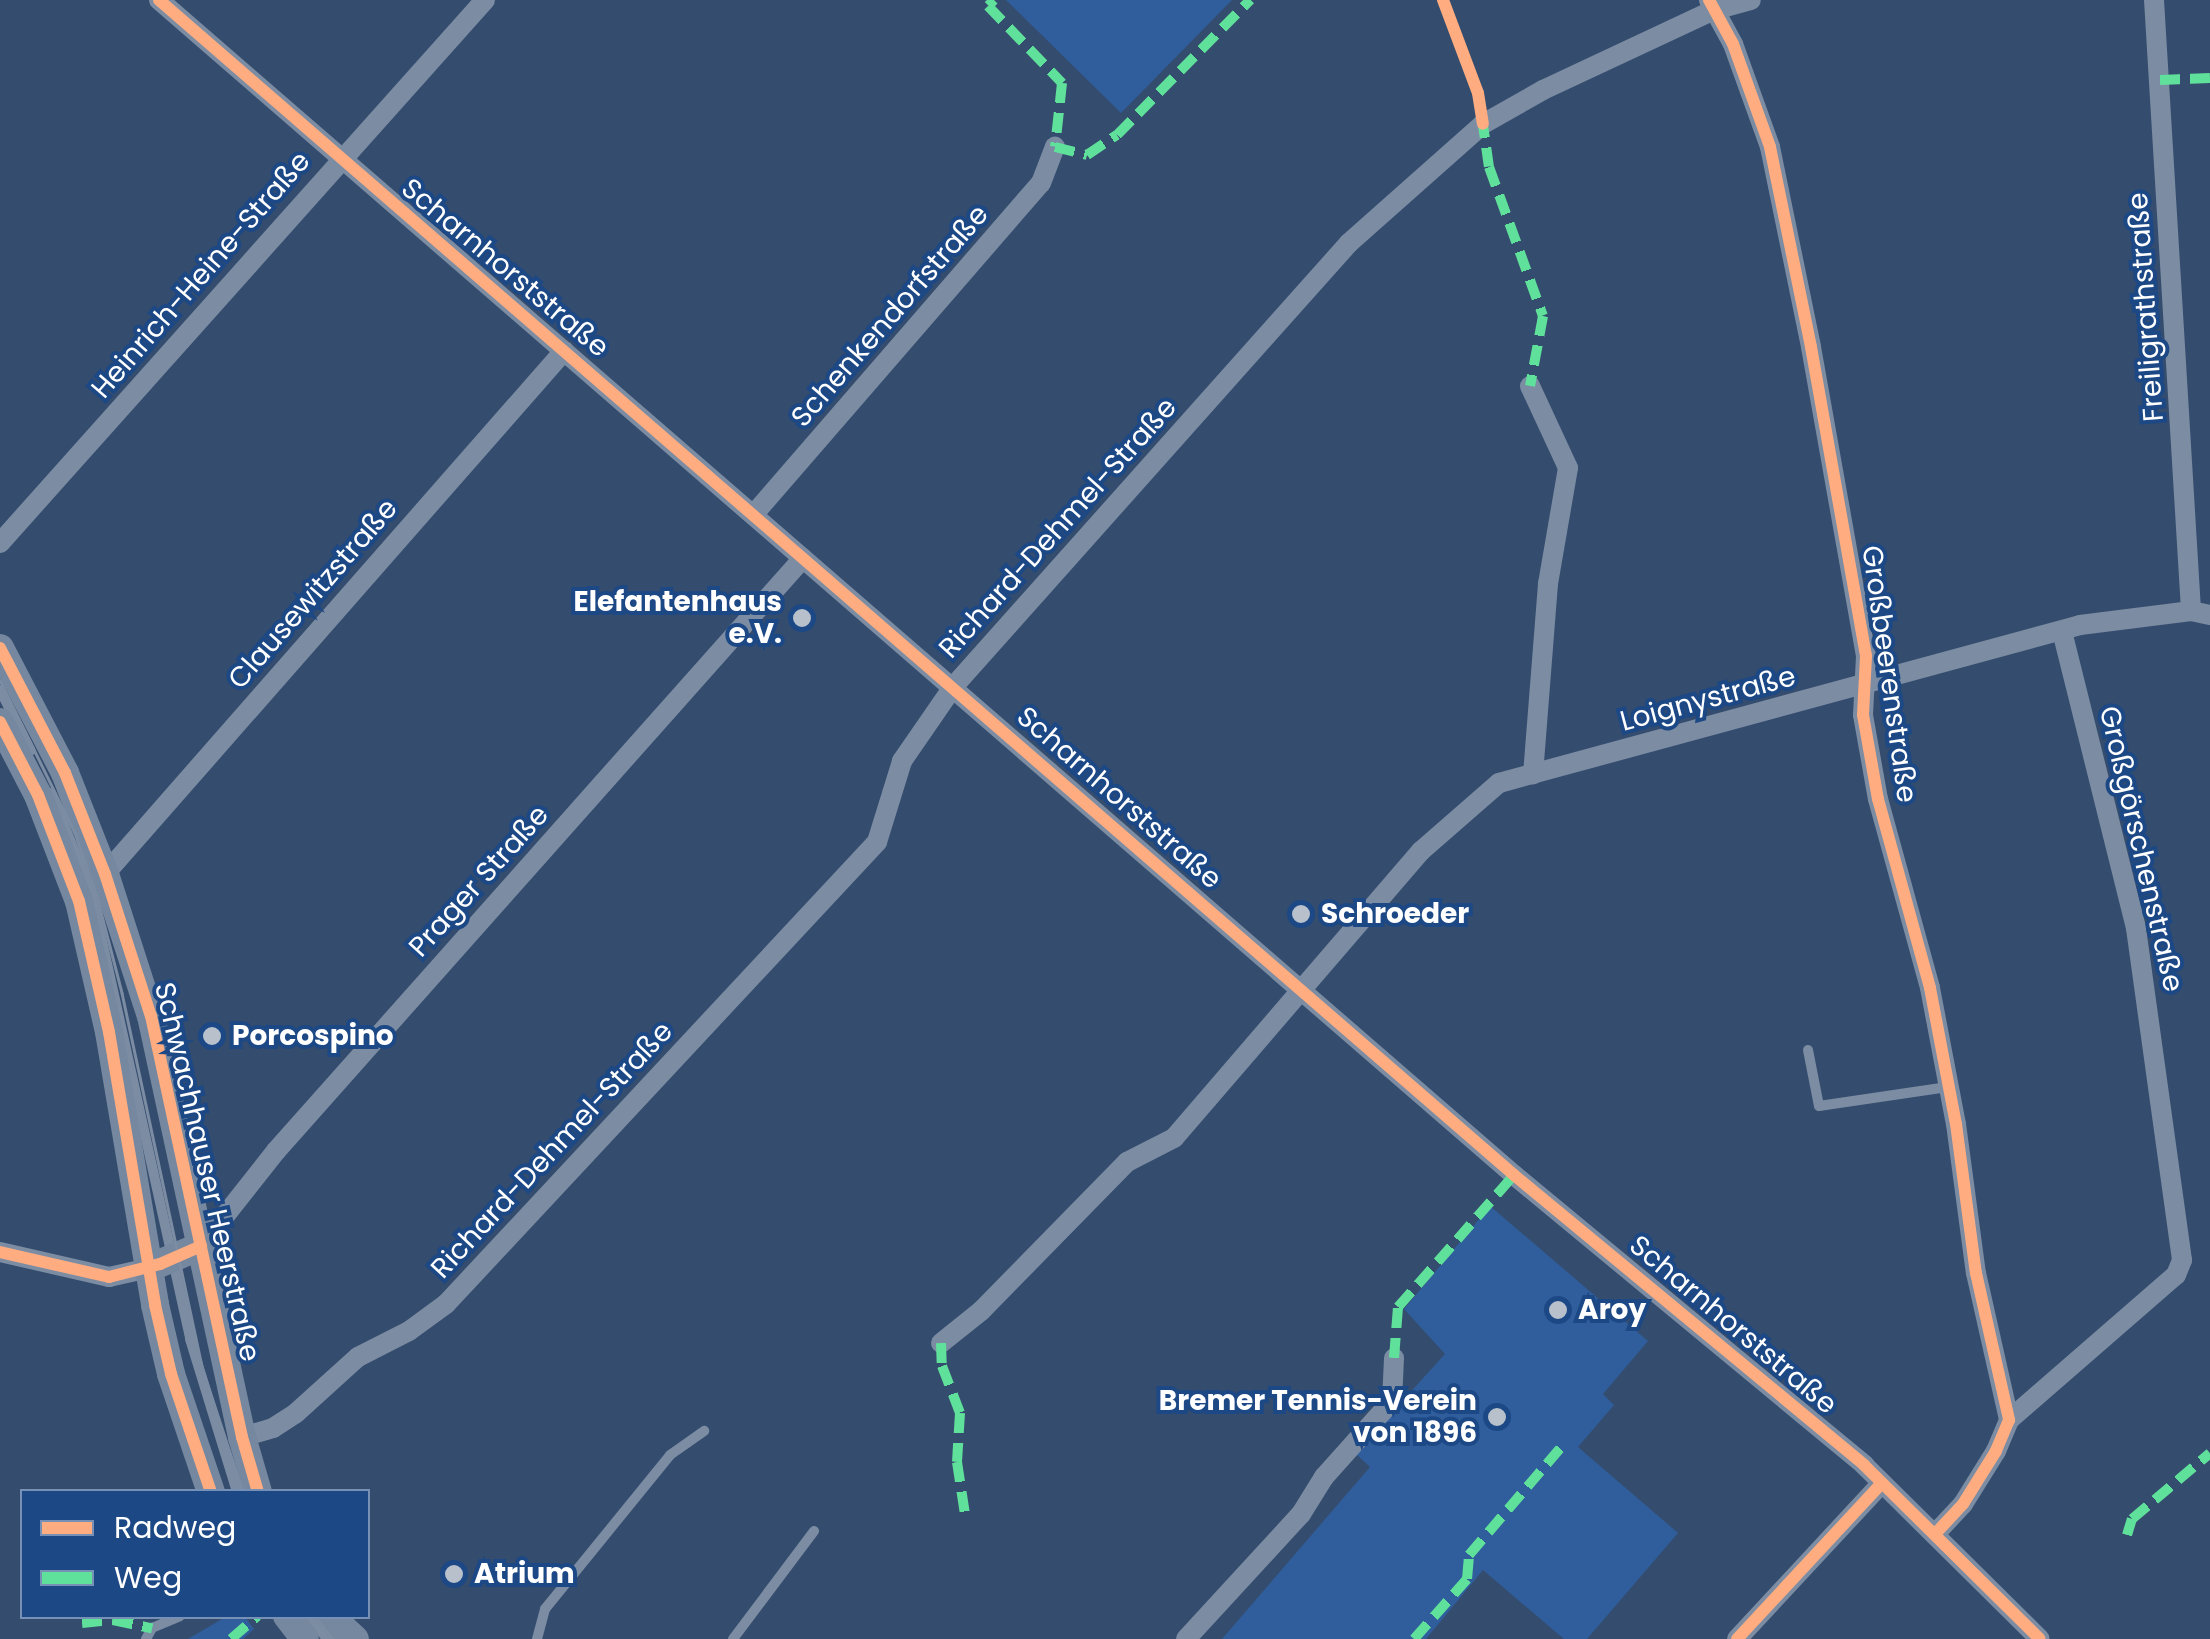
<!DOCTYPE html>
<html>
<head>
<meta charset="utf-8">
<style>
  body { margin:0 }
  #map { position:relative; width:2210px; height:1639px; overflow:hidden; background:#344c6d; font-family:Poppins,sans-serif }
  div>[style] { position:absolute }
  .green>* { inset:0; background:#305e9c }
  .service>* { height:10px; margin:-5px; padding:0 5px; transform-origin:5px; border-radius:5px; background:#7b8ca3 }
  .minor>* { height:20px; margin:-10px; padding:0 10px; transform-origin:10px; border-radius:10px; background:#7b8ca3 }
  .secondary>* { height:28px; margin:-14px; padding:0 14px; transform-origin:14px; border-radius:14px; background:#75889f }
  .tram>* { height:2.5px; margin:-1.25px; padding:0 1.25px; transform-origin:1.25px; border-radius:1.25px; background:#7b8ca3 }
  .quiet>* { height:10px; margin-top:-5px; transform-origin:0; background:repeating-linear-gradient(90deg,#60e19b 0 20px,transparent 0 30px) }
  .cycleway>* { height:12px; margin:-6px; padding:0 6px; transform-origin:6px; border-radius:6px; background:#ffac80 }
  .dots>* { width:28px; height:28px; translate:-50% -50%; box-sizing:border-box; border:5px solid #1c4885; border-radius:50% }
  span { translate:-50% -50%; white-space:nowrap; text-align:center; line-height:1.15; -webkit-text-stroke:8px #1c4885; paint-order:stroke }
  .street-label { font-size:28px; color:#fff }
  .poi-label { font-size:28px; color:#fff; font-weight:700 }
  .right { translate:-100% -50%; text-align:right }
  .left { translate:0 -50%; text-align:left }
  .legend { position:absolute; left:20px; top:1489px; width:350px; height:130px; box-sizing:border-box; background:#1c4885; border:2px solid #7791b6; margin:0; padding:12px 18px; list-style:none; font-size:30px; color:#fff }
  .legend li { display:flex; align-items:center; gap:20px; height:50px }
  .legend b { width:50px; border:2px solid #7791b6 }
</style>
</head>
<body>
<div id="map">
  <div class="green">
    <i style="clip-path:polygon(1006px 0,1232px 0,1121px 113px)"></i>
    <i style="clip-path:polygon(1490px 1206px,1648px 1341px,1603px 1394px,1614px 1405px,1578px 1447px,1678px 1533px,1587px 1639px,1564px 1639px,1483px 1570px,1426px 1639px,1222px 1639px,1370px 1467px,1355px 1453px,1445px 1354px,1404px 1309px)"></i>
    <i style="clip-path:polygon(227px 1616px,245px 1617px,254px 1629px,243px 1639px,188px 1639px)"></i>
  </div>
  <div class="service">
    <i style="left:0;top:690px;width:68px;rotate:63.1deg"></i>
    <i style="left:51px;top:793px;width:106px;rotate:67.8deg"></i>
    <i style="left:91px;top:891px;width:459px;rotate:77.5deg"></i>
    <i style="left:190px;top:1339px;width:160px;rotate:72.9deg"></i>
    <i style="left:1808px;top:1050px;width:57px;rotate:78.9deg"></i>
    <i style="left:1819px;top:1106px;width:130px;rotate:-8.4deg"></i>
    <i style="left:308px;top:1616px;width:30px;rotate:50deg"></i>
    <i style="left:146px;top:1639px;width:13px;rotate:-61deg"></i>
    <i style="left:152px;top:1628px;width:30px;rotate:-23deg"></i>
    <i style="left:537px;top:1639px;width:31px;rotate:-75deg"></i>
    <i style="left:545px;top:1609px;width:198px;rotate:-50.9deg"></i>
    <i style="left:670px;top:1455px;width:42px;rotate:-35.2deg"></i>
    <i style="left:733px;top:1639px;width:135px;rotate:-53.1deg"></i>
  </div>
  <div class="minor">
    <i style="left:159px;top:0;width:1794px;rotate:40.93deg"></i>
    <i style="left:1514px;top:1175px;width:455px;rotate:39.6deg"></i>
    <i style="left:1864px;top:1465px;width:247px;rotate:44.7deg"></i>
    <i style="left:1709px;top:0;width:50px;rotate:61.4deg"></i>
    <i style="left:1733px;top:44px;width:109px;rotate:70.2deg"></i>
    <i style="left:1770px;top:147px;width:204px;rotate:78.4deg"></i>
    <i style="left:1811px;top:347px;width:314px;rotate:79.9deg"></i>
    <i style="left:1866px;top:656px;width:59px;rotate:92.9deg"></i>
    <i style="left:1863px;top:715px;width:85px;rotate:79.9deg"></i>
    <i style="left:1878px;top:799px;width:196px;rotate:74.6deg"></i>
    <i style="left:1930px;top:988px;width:138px;rotate:79.2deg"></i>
    <i style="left:1956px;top:1124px;width:150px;rotate:82.4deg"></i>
    <i style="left:1976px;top:1273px;width:151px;rotate:77.3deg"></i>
    <i style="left:2154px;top:0;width:612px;rotate:86.53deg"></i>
    <i style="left:1530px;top:386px;width:90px;rotate:65.1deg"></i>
    <i style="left:1568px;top:468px;width:118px;rotate:99.8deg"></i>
    <i style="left:1548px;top:584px;width:191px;rotate:94.5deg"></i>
    <i style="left:754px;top:514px;width:438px;rotate:-49.1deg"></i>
    <i style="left:1041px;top:183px;width:39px;rotate:-69deg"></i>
    <i style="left:0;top:543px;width:728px;rotate:-48.23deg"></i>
    <i style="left:105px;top:874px;width:696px;rotate:-48.73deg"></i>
    <i style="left:201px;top:1246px;width:121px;rotate:-51.7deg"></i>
    <i style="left:276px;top:1151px;width:793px;rotate:-48.37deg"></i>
    <i style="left:0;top:1252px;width:112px;rotate:12.9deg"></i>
    <i style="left:109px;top:1277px;width:41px;rotate:-12.7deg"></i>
    <i style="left:941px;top:1343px;width:51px;rotate:-38.7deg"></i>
    <i style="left:981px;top:1311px;width:209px;rotate:-45.6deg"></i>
    <i style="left:1127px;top:1162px;width:53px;rotate:-27.1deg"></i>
    <i style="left:1174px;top:1138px;width:379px;rotate:-49.3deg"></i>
    <i style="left:1421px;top:851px;width:103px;rotate:-41.1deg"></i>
    <i style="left:1499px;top:783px;width:602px;rotate:-15.21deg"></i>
    <i style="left:2080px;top:625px;width:112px;rotate:-7.2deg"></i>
    <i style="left:2191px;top:611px;width:19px;rotate:12deg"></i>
    <i style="left:242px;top:1437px;width:32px;rotate:-16deg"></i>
    <i style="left:273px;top:1428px;width:27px;rotate:-33deg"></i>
    <i style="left:296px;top:1413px;width:84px;rotate:-42.1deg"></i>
    <i style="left:358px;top:1357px;width:57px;rotate:-27deg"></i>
    <i style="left:409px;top:1331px;width:46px;rotate:-36.1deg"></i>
    <i style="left:446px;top:1304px;width:632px;rotate:-46.99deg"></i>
    <i style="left:877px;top:842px;width:85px;rotate:-72.8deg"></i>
    <i style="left:902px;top:761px;width:90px;rotate:-55.4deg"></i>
    <i style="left:953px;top:687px;width:595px;rotate:-48.27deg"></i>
    <i style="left:1349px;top:243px;width:179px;rotate:-41.6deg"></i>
    <i style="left:1483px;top:124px;width:69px;rotate:-29.5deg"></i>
    <i style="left:1543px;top:90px;width:189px;rotate:-25.1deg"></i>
    <i style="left:1714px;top:10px;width:38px;rotate:-15deg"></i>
    <i style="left:1935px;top:1534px;width:41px;rotate:-47deg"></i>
    <i style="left:1963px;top:1504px;width:62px;rotate:-58.1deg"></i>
    <i style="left:1996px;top:1451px;width:34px;rotate:-67deg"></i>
    <i style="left:2009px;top:1420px;width:221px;rotate:-41deg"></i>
    <i style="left:2176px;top:1275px;width:16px;rotate:-68deg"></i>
    <i style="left:2182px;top:1260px;width:335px;rotate:-97.9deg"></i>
    <i style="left:2136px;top:928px;width:306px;rotate:-104deg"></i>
    <i style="left:1186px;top:1639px;width:170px;rotate:-47.4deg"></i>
    <i style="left:1301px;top:1514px;width:44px;rotate:-58.1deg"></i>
    <i style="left:1324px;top:1477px;width:102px;rotate:-48.2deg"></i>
    <i style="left:1392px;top:1401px;width:43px;rotate:-87.3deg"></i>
    <i style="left:1737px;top:1639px;width:210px;rotate:-47.1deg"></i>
  </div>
  <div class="secondary">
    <i style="left:0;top:648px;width:141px;rotate:62.5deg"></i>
    <i style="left:65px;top:773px;width:109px;rotate:68.4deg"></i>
    <i style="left:105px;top:874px;width:149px;rotate:72.1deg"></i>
    <i style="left:151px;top:1016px;width:431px;rotate:77.8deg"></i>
    <i style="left:242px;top:1437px;width:57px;rotate:73.8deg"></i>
    <i style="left:0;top:722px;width:82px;rotate:62.5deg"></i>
    <i style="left:38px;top:795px;width:114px;rotate:68.9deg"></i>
    <i style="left:79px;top:901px;width:134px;rotate:77.1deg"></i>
    <i style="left:109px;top:1032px;width:277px;rotate:80.4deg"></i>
    <i style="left:155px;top:1305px;width:71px;rotate:76.9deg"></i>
    <i style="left:171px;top:1374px;width:125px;rotate:71.3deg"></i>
    <i style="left:149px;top:1268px;width:56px;rotate:-22.9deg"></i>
    <i style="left:287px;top:1616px;width:29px;rotate:52deg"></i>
    <i style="left:330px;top:1616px;width:34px;rotate:43deg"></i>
  </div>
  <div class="tram">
    <i style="left:0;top:680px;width:170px;rotate:63.9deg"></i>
    <i style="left:75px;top:833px;width:67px;rotate:70.8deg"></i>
    <i style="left:97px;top:896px;width:100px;rotate:75.5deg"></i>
    <i style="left:122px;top:993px;width:382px;rotate:77.9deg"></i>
    <i style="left:202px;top:1367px;width:132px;rotate:71.8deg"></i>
    <i style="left:314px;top:1616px;width:30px;rotate:50deg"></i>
  </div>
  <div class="quiet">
    <i style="left:994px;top:0;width:8px;rotate:135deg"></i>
    <i style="left:988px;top:6px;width:107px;rotate:46.1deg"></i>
    <i style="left:1062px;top:83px;width:64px;rotate:96.2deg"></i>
    <i style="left:1055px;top:147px;width:33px;rotate:14deg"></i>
    <i style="left:1087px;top:155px;width:36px;rotate:-34deg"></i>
    <i style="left:1117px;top:135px;width:190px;rotate:-45.4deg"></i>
    <i style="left:2160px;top:80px;width:50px;rotate:-2.3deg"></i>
    <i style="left:1482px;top:118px;width:49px;rotate:81.9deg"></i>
    <i style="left:1489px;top:167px;width:158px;rotate:70.1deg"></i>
    <i style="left:1543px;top:316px;width:71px;rotate:100.5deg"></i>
    <i style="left:941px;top:1343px;width:23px;rotate:88deg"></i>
    <i style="left:942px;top:1366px;width:50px;rotate:69deg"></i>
    <i style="left:960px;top:1413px;width:49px;rotate:93.5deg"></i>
    <i style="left:957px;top:1462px;width:53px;rotate:81.3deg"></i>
    <i style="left:1394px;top:1358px;width:51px;rotate:-85.5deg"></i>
    <i style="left:1398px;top:1307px;width:176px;rotate:-48.7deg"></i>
    <i style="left:2127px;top:1535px;width:17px;rotate:-73deg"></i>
    <i style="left:2132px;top:1519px;width:102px;rotate:-40.2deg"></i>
    <i style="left:82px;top:1623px;width:31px;rotate:-6deg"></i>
    <i style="left:113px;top:1620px;width:40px;rotate:12deg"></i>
    <i style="left:231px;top:1639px;width:35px;rotate:-41deg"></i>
    <i style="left:1414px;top:1639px;width:80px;rotate:-48.5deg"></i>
    <i style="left:1467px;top:1579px;width:24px;rotate:-85deg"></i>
    <i style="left:1469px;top:1555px;width:145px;rotate:-49.5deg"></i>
  </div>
  <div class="cycleway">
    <i style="left:159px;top:0;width:1794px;rotate:40.93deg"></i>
    <i style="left:1514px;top:1175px;width:455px;rotate:39.6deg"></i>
    <i style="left:1864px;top:1465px;width:247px;rotate:44.7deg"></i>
    <i style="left:1443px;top:0;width:99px;rotate:69.4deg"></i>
    <i style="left:1478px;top:93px;width:31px;rotate:81deg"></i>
    <i style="left:1709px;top:0;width:50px;rotate:61.4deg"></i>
    <i style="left:1733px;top:44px;width:109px;rotate:70.2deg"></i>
    <i style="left:1770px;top:147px;width:204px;rotate:78.4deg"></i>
    <i style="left:1811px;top:347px;width:314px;rotate:79.9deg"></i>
    <i style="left:1866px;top:656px;width:59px;rotate:92.9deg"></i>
    <i style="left:1863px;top:715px;width:85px;rotate:79.9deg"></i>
    <i style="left:1878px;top:799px;width:196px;rotate:74.6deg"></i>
    <i style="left:1930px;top:988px;width:138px;rotate:79.2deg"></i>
    <i style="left:1956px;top:1124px;width:150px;rotate:82.4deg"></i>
    <i style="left:1976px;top:1273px;width:151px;rotate:77.3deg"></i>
    <i style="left:2009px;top:1420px;width:34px;rotate:113deg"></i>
    <i style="left:1996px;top:1451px;width:62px;rotate:121.9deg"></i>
    <i style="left:1963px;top:1504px;width:41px;rotate:133deg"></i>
    <i style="left:0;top:648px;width:141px;rotate:62.5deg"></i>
    <i style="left:65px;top:773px;width:109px;rotate:68.4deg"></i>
    <i style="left:105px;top:874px;width:149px;rotate:72.1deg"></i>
    <i style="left:151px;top:1016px;width:431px;rotate:77.8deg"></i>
    <i style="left:242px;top:1437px;width:57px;rotate:73.8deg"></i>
    <i style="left:0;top:722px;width:82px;rotate:62.5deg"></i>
    <i style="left:38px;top:795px;width:114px;rotate:68.9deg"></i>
    <i style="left:79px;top:901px;width:134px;rotate:77.1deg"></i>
    <i style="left:109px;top:1032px;width:277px;rotate:80.4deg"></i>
    <i style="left:155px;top:1305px;width:71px;rotate:76.9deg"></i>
    <i style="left:171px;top:1374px;width:125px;rotate:71.3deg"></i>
    <i style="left:0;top:1252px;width:112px;rotate:12.9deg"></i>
    <i style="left:109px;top:1277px;width:53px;rotate:-14.3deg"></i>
    <i style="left:160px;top:1264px;width:45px;rotate:-23.7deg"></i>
    <i style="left:1737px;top:1639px;width:210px;rotate:-47.1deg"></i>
  </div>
  <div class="dots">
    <i style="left:802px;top:618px;background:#b8c0cc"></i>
    <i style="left:1301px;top:914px;background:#b8c0cc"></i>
    <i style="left:212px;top:1036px;background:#b8c0cc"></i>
    <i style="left:1558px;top:1310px;background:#b8c0cc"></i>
    <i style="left:1497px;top:1417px;background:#b8c0cc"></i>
    <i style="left:454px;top:1574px;background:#b8c0cc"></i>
  </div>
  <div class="street-label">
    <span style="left:505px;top:268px;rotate:40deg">Scharnhorststraße</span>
    <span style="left:201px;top:275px;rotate:-49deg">Heinrich-Heine-Straße</span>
    <span style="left:2146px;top:307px;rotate:-94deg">Freiligrathstraße</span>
    <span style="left:890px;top:316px;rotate:-49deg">Schenkendorfstraße</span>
    <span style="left:1058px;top:528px;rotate:-48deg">Richard-Dehmel-Straße</span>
    <span style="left:313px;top:594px;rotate:-49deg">Clausewitzstraße</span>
    <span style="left:1889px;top:674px;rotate:82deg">Großbeerenstraße</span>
    <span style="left:1708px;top:699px;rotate:-15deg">Loignystraße</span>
    <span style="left:1119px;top:798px;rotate:41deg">Scharnhorststraße</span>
    <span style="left:2141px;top:849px;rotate:77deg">Großgörschenstraße</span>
    <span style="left:479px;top:881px;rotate:-48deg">Prager Straße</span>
    <span style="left:552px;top:1150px;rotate:-47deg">Richard-Dehmel-Straße</span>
    <span style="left:207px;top:1172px;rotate:77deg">Schwachhauser Heerstraße</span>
    <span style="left:1733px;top:1325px;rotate:40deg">Scharnhorststraße</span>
  </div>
  <div class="poi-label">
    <span class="right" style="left:782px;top:618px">Elefantenhaus<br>e.V.</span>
    <span class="left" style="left:1321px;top:914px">Schroeder</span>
    <span class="left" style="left:232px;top:1036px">Porcospino</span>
    <span class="left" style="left:1578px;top:1310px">Aroy</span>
    <span class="right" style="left:1477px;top:1417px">Bremer Tennis-Verein<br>von 1896</span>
    <span class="left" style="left:474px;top:1574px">Atrium</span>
  </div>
  <ul class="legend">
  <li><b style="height:12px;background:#ffac80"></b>Radweg</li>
  <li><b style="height:12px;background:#60e19b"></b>Weg</li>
  </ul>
</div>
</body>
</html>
